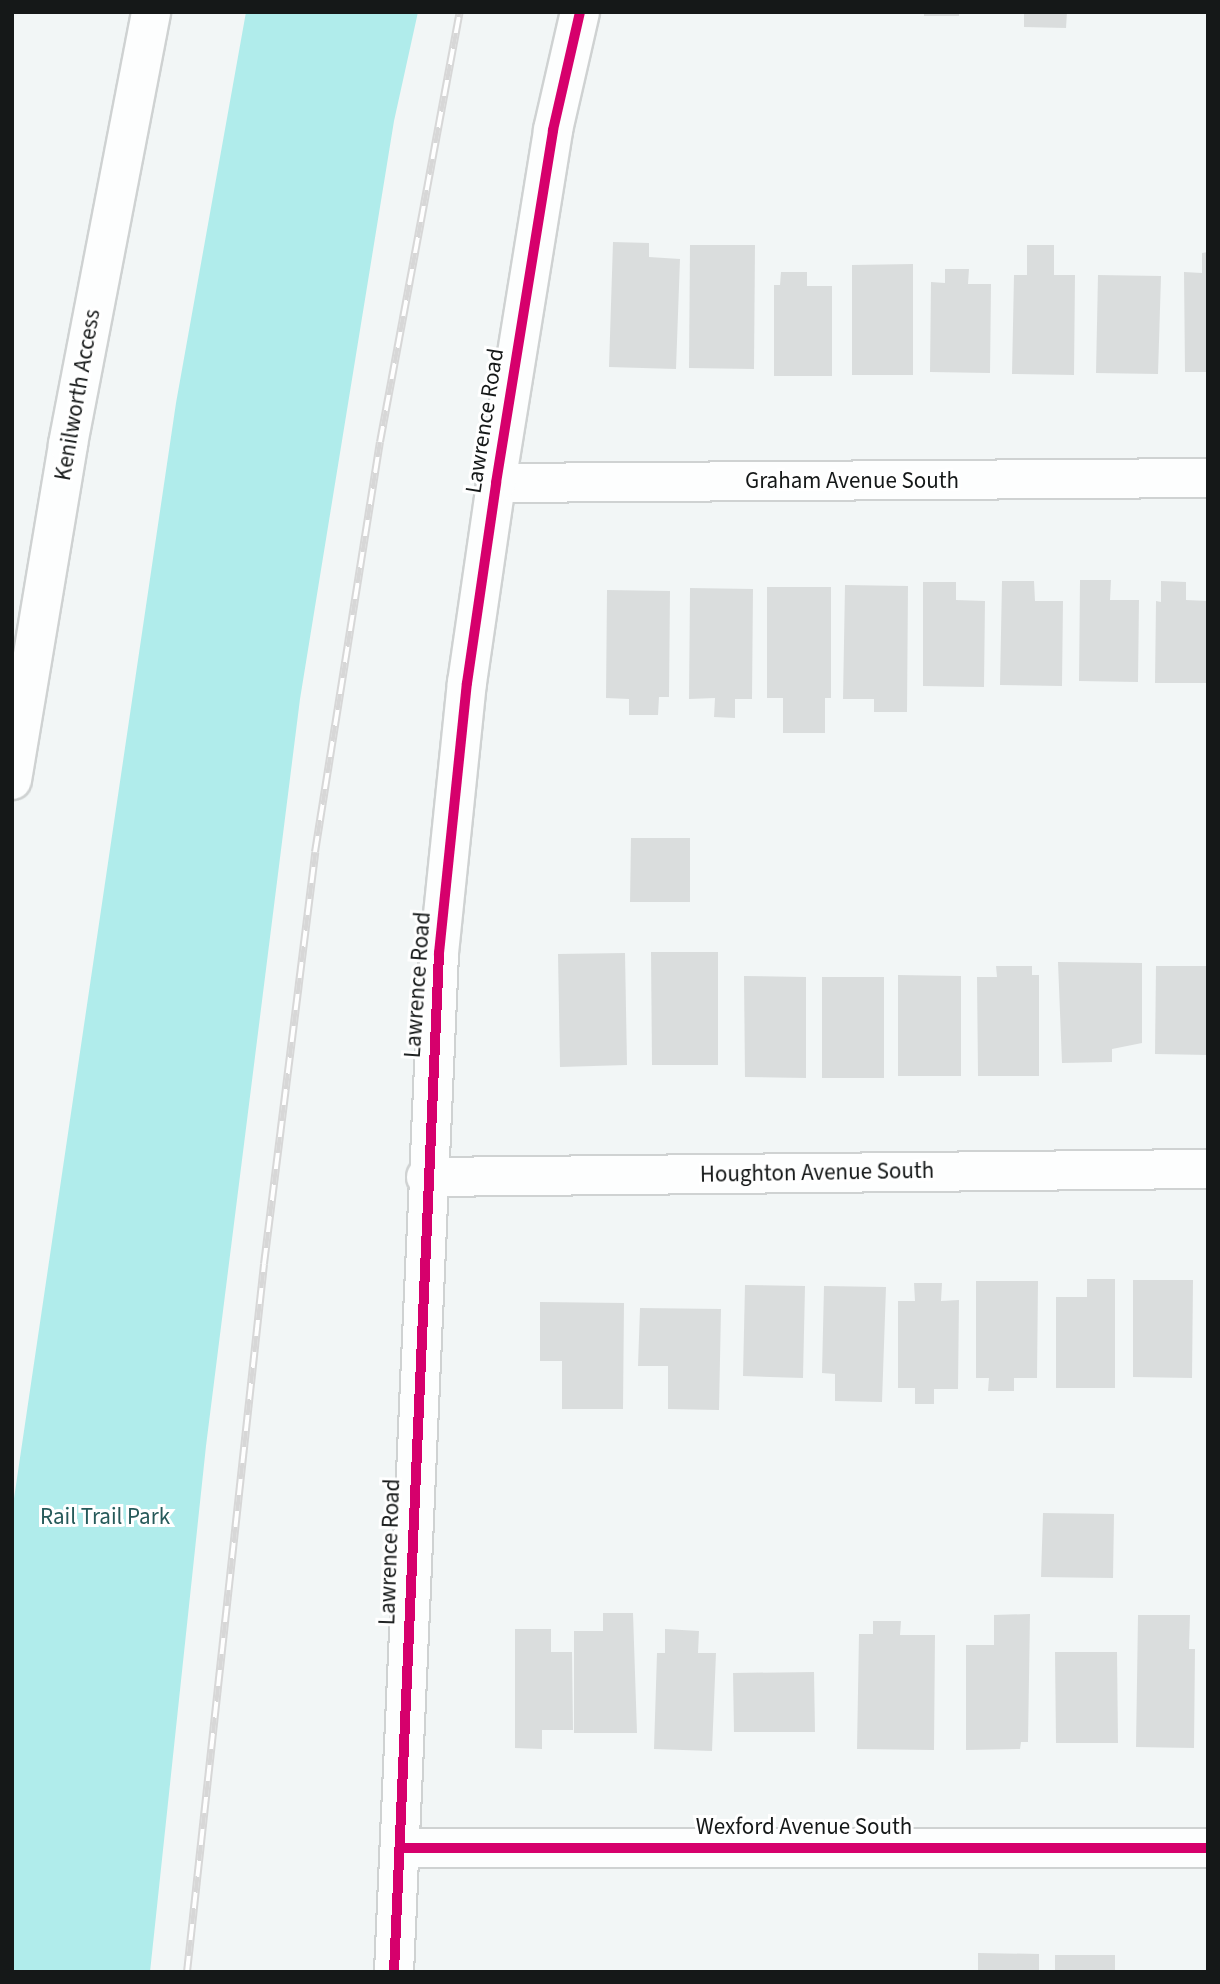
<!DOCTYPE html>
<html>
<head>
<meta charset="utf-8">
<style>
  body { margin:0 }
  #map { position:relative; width:1220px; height:1984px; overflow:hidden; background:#f2f6f6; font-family:"Source Sans 3",sans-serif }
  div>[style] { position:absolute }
  .green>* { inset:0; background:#b0eceb }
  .building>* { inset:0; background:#dadddd }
  .roads { filter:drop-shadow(2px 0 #cfd2d2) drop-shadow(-2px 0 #cfd2d2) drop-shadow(0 2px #cfd2d2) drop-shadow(0 -2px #cfd2d2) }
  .minor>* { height:38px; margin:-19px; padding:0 19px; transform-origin:19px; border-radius:19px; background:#fdfefe }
  .major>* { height:38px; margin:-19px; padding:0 19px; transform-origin:19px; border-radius:19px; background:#fdfefe }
  .rail>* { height:8px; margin-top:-4px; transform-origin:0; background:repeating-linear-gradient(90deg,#fff 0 16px,#d7d7d7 0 32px); box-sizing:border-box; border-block:2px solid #d7d7d7 }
  .cycleway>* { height:10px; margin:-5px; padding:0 5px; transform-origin:5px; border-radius:5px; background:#d6006c }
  span { translate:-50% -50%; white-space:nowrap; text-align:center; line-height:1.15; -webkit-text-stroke:6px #fff; paint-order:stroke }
  .street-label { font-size:23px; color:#151818 }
  .park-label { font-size:23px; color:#265a5a }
  .frame { position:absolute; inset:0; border:14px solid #151818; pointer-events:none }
</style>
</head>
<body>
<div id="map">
  <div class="green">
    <i style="clip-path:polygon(246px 12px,418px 12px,394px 121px,300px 699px,206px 1446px,150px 1972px,12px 1972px,12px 1512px,176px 403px)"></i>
  </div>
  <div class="building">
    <i style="clip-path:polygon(924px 12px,959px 12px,959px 16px,924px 16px)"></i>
    <i style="clip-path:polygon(1024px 12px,1067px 12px,1066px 28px,1024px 27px)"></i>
    <i style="clip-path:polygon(613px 242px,649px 243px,649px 257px,680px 259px,676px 369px,609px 367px)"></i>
    <i style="clip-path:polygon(690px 245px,755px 245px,754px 369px,689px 368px)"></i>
    <i style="clip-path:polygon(1027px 245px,1054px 245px,1054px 275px,1075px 275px,1074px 375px,1012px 374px,1014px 275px,1027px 275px)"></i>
    <i style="clip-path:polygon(1208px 252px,1208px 372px,1185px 372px,1184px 272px,1202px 273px,1202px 253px)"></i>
    <i style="clip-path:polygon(913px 264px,913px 375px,852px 375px,852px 265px)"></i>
    <i style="clip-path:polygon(945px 269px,969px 269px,968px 284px,991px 284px,990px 373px,930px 372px,931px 282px,945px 283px)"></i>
    <i style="clip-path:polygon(781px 272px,807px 272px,807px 286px,832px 286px,832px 376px,774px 376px,774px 285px,780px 285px)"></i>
    <i style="clip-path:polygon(1098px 275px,1161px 276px,1158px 374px,1096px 373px)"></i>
    <i style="clip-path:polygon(1080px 580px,1111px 580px,1110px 600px,1139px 600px,1138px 682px,1079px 681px)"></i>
    <i style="clip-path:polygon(1002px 581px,1034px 581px,1035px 601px,1063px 601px,1062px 686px,1000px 685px)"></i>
    <i style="clip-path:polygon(1161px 581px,1186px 582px,1186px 600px,1208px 601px,1208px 683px,1155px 683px,1156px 601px,1161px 602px)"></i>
    <i style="clip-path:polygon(923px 582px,956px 582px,956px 600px,985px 601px,984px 687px,923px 686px)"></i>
    <i style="clip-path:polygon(845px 585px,908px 586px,907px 712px,874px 712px,874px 699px,843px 699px)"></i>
    <i style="clip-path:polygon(767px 587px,831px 587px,831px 698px,825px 698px,825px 733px,783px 733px,783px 698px,767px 698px)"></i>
    <i style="clip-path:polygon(690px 588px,753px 589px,752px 699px,735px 699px,735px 718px,714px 717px,715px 698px,689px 699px)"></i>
    <i style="clip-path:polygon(607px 590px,670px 591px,669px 697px,659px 697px,658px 715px,629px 715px,629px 699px,606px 698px)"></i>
    <i style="clip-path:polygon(631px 838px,690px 838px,690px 902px,630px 902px)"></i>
    <i style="clip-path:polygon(651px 952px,718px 952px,718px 1065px,652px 1065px)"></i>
    <i style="clip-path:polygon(625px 953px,627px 1065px,560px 1067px,558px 954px)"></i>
    <i style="clip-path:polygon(1058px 962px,1142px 963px,1142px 1043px,1112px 1049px,1112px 1062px,1062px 1063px)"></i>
    <i style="clip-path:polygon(996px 966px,1032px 966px,1032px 975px,1039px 975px,1039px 1076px,978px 1076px,977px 977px,997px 977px)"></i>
    <i style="clip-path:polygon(1156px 966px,1208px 966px,1208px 1055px,1155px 1054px)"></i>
    <i style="clip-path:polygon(898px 975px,961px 976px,961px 1076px,898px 1076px)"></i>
    <i style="clip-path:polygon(744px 976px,806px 977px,806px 1078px,745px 1077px)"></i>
    <i style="clip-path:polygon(822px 977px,884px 977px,884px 1078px,822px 1078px)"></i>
    <i style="clip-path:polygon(1087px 1279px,1115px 1279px,1115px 1388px,1056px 1388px,1056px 1297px,1087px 1297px)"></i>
    <i style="clip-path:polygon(1133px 1280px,1193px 1280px,1192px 1378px,1133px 1377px)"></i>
    <i style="clip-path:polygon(976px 1281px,1038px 1281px,1037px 1378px,1014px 1378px,1014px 1391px,988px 1391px,989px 1378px,976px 1378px)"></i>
    <i style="clip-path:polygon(914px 1283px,942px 1283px,941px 1301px,959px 1300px,958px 1389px,934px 1389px,934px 1404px,915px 1404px,915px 1388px,898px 1388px,898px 1301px,915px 1301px)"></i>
    <i style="clip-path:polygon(745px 1285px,805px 1286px,803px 1378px,743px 1376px)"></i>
    <i style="clip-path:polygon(824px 1286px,886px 1287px,882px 1402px,835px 1401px,835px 1374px,822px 1373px)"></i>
    <i style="clip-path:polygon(540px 1302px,624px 1303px,623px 1409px,562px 1409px,562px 1361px,540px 1361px)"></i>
    <i style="clip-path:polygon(640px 1308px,721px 1309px,719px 1410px,668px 1409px,668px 1366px,638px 1366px)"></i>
    <i style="clip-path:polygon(1043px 1513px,1114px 1514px,1113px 1578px,1041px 1577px)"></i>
    <i style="clip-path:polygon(603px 1613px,633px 1613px,637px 1733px,574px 1733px,574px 1631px,603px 1631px)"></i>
    <i style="clip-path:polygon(1030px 1614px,1028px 1742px,1021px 1742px,1020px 1749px,966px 1750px,966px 1645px,994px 1645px,994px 1615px)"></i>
    <i style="clip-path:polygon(1138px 1615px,1190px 1615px,1189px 1649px,1195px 1649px,1194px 1748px,1136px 1747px)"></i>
    <i style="clip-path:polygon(873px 1621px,901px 1621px,900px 1635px,935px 1635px,934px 1750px,857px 1749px,859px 1634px,873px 1634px)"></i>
    <i style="clip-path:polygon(515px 1629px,551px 1629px,551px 1652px,572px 1652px,573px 1730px,542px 1730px,542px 1749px,515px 1748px)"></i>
    <i style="clip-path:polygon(665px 1629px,699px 1631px,698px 1653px,716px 1653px,712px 1751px,654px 1749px,657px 1653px,665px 1653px)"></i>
    <i style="clip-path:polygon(1055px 1652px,1117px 1652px,1118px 1743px,1056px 1743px)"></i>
    <i style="clip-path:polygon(814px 1672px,815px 1732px,734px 1732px,733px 1673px)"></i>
    <i style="clip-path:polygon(978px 1953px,1039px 1954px,1039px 1972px,978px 1972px)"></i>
    <i style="clip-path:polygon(1055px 1955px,1115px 1955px,1115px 1972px,1055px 1972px)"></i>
  </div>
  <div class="roads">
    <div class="minor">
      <i style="left:496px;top:483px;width:712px;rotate:-0.4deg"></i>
      <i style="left:426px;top:1177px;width:782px;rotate:-0.59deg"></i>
      <i style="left:400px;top:1848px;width:808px"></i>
      <i style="left:394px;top:1972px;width:1020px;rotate:-87.47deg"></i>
      <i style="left:439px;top:953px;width:271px;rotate:-84.1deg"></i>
      <i style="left:467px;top:683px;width:202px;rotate:-81.7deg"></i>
      <i style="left:496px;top:483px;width:358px;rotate:-80.8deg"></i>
      <i style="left:553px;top:130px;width:121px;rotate:-77.1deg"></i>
    </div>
    <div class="major">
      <i style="left:12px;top:780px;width:341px;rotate:-80.5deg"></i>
      <i style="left:68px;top:444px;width:440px;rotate:-79.1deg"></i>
    </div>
  </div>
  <div class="rail">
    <i style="left:187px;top:1972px;width:712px;rotate:-83.79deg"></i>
    <i style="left:264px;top:1264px;width:415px;rotate:-82.9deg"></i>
    <i style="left:315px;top:852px;width:415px;rotate:-81deg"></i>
    <i style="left:380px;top:442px;width:437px;rotate:-79.5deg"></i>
  </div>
  <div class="cycleway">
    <i style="left:400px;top:1848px;width:808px"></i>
    <i style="left:394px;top:1972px;width:1020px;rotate:-87.47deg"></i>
    <i style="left:439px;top:953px;width:271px;rotate:-84.1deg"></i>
    <i style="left:467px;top:683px;width:202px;rotate:-81.7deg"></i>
    <i style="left:496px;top:483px;width:358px;rotate:-80.8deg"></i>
    <i style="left:553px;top:130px;width:121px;rotate:-77.1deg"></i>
  </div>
  <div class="street-label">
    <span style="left:78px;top:395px;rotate:-80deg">Kenilworth Access</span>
    <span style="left:485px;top:421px;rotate:-81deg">Lawrence Road</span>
    <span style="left:852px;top:481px">Graham Avenue South</span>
    <span style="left:418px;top:985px;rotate:-86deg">Lawrence Road</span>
    <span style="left:817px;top:1173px;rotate:-1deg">Houghton Avenue South</span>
    <span style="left:390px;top:1552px;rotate:-88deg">Lawrence Road</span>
    <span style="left:804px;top:1827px">Wexford Avenue South</span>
  </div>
  <div class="park-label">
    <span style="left:105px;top:1517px">Rail Trail Park</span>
  </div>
  <div class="frame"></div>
</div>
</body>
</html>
